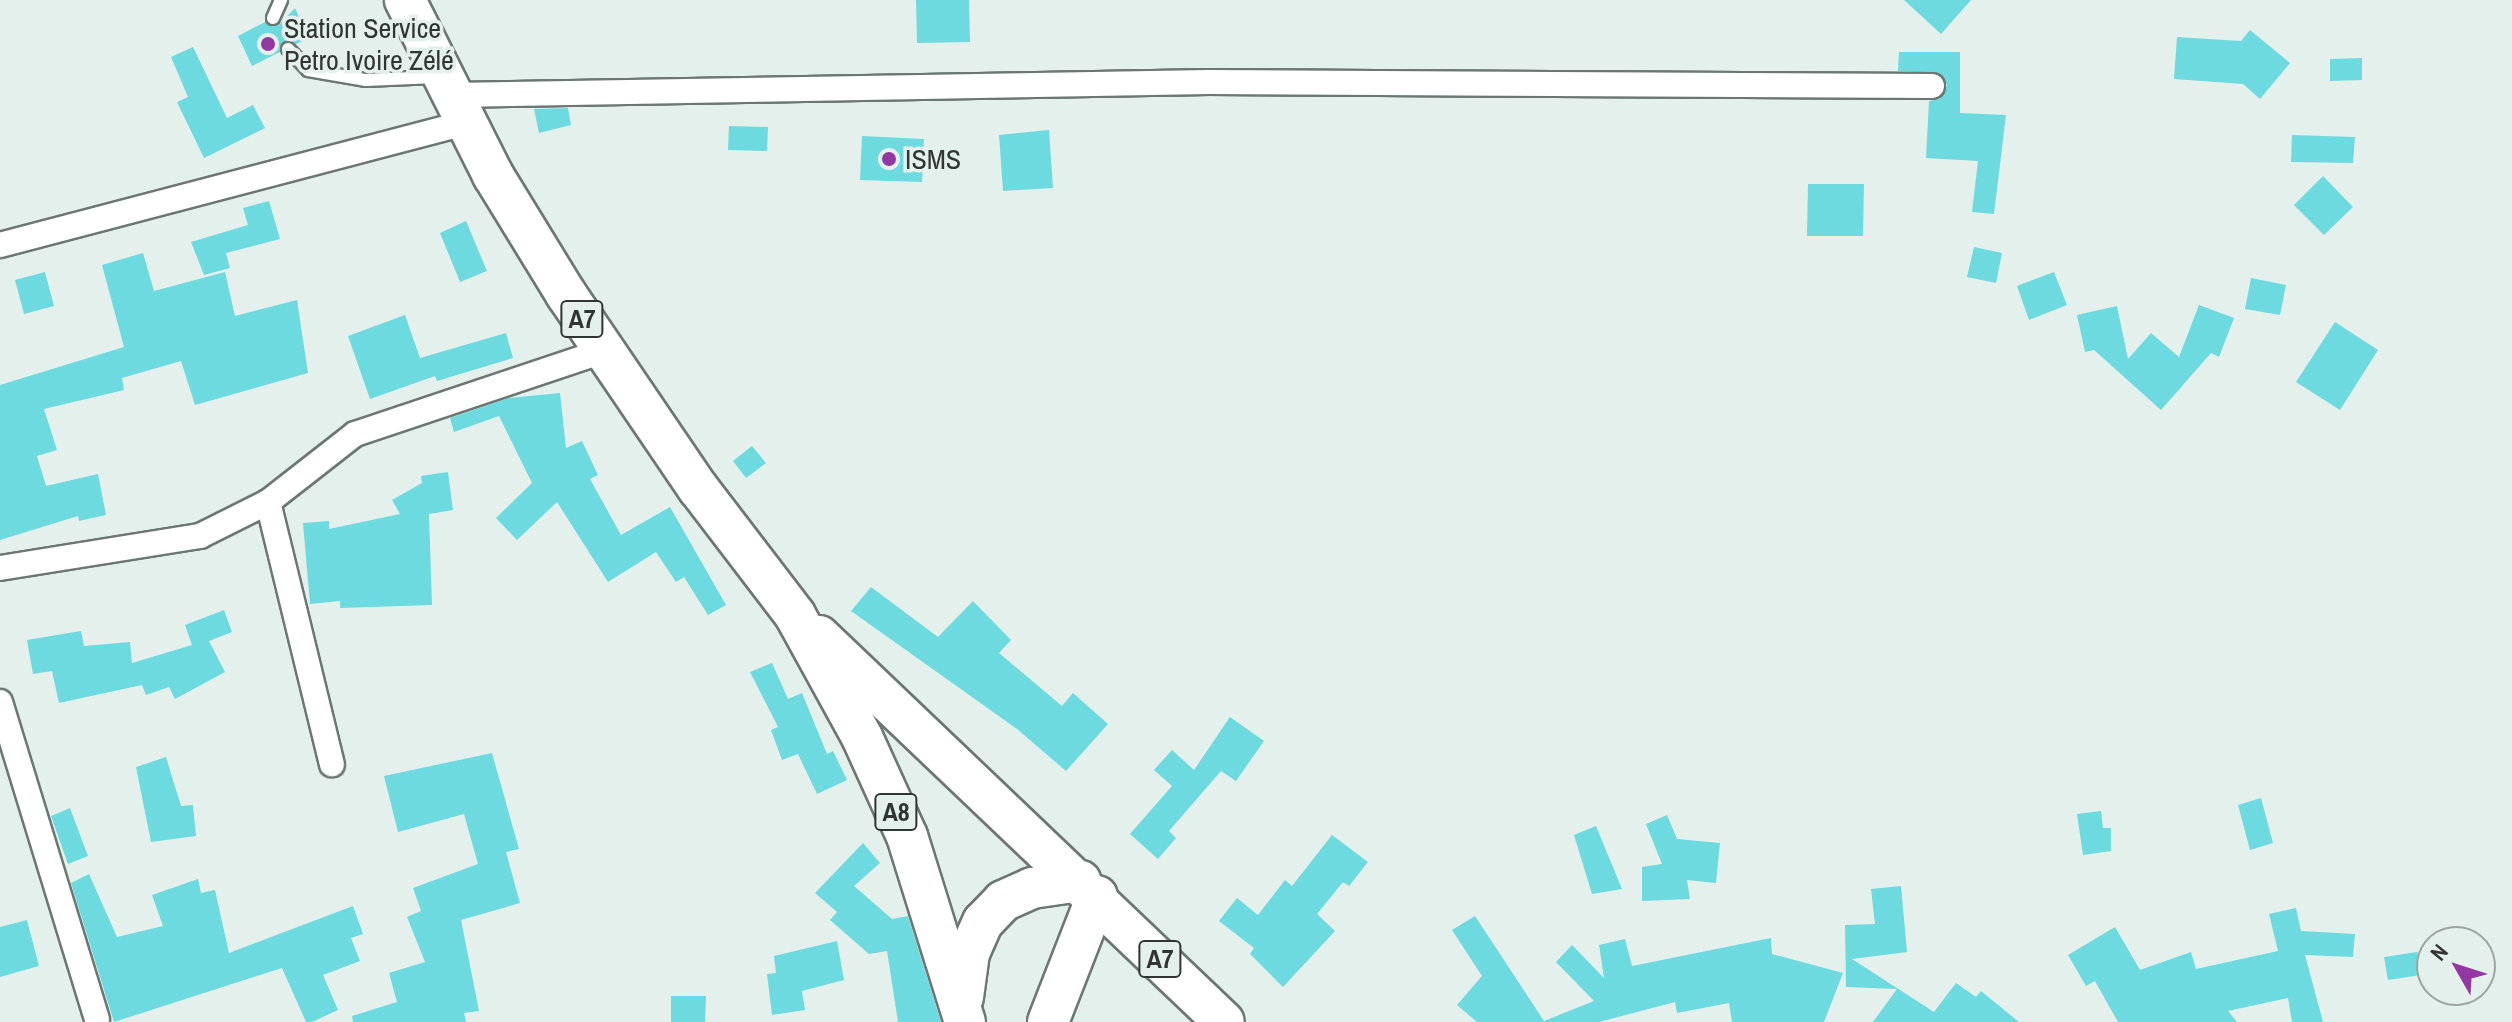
<!DOCTYPE html>
<html>
<head>
<meta charset="utf-8">
<style>
  body { margin:0 }
  #map { position:relative; width:2512px; height:1022px; overflow:hidden; background:#e4f0eb; font-family:"Archivo Narrow",sans-serif }
  div>[style] { position:absolute }
  .building>* { inset:0; background:#6ddadf }
  .roads { filter:drop-shadow(2px 0 #6c7773) drop-shadow(-2px 0 #6c7773) drop-shadow(0 2px #6c7773) drop-shadow(0 -2px #6c7773) }
  .lane>* { height:12px; margin:-6px; padding:0 6px; transform-origin:6px; border-radius:6px; background:#fff }
  .street>* { height:24px; margin:-12px; padding:0 12px; transform-origin:12px; border-radius:12px; background:#fff }
  .primary>* { height:40px; margin:-20px; padding:0 20px; transform-origin:20px; border-radius:20px; background:#fff }
  .dots>* { width:22px; height:22px; translate:-50% -50%; box-sizing:border-box; border:4px solid #e4f0eb; border-radius:50% }
  span { translate:-50% -50%; white-space:nowrap; text-align:center; line-height:1.15; -webkit-text-stroke:7px #e4f0eb; paint-order:stroke }
  .shield-label span { padding:2px 6px; background:#e4f0eb; border:2px solid; border-radius:6px; -webkit-text-stroke-width:0 }
  .shield-label { font-size:26px; color:#303533; font-weight:700 }
  .poi-label { font-size:28px; color:#303533 }
  .left { translate:0 -50%; text-align:left }
  .north { position:absolute; left:2416px; top:926px; width:80px; height:80px; box-sizing:border-box; background:#e4f0eb; border:2px solid #9ca5a1; border-radius:50%; rotate:309deg; font-size:22px; font-weight:700; line-height:32px; text-align:center; color:#303533 }
  .north::after { content:''; display:block; margin:auto; width:28px; height:36px; background:#9337a2; clip-path:polygon(50% 0,100% 100%,50% 72%,0 100%) }
</style>
</head>
<body>
<div id="map">
  <div class="building">
    <i style="clip-path:polygon(916px 0,969px 0,970px 42px,917px 43px)"></i>
    <i style="clip-path:polygon(1904px 0,1971px 0,1941px 34px)"></i>
    <i style="clip-path:polygon(295px 8px,309px 38px,296px 44px,285px 41px,280px 52px,252px 66px,238px 36px,265px 22px,278px 26px)"></i>
    <i style="clip-path:polygon(2250px 30px,2290px 63px,2260px 99px,2243px 84px,2174px 79px,2177px 37px,2241px 41px)"></i>
    <i style="clip-path:polygon(193px 47px,227px 118px,253px 105px,265px 128px,204px 158px,177px 102px,188px 97px,171px 57px)"></i>
    <i style="clip-path:polygon(1899px 52px,1960px 52px,1960px 113px,2006px 115px,1994px 214px,1972px 212px,1978px 161px,1926px 158px,1929px 101px,1940px 99px,1947px 85px,1939px 73px,1898px 71px)"></i>
    <i style="clip-path:polygon(2362px 58px,2362px 80px,2330px 81px,2330px 59px)"></i>
    <i style="clip-path:polygon(568px 108px,571px 125px,539px 133px,534px 109px)"></i>
    <i style="clip-path:polygon(729px 126px,768px 127px,767px 151px,728px 150px)"></i>
    <i style="clip-path:polygon(1049px 130px,1053px 188px,1003px 191px,999px 135px)"></i>
    <i style="clip-path:polygon(2292px 135px,2355px 137px,2353px 163px,2291px 162px)"></i>
    <i style="clip-path:polygon(862px 136px,924px 139px,922px 182px,860px 180px)"></i>
    <i style="clip-path:polygon(2323px 176px,2353px 207px,2324px 235px,2294px 205px)"></i>
    <i style="clip-path:polygon(1808px 184px,1864px 184px,1863px 236px,1807px 236px)"></i>
    <i style="clip-path:polygon(269px 201px,280px 239px,226px 253px,230px 268px,204px 275px,191px 242px,248px 225px,243px 208px)"></i>
    <i style="clip-path:polygon(466px 221px,487px 271px,460px 282px,440px 233px)"></i>
    <i style="clip-path:polygon(1974px 247px,2002px 253px,1996px 283px,1967px 277px)"></i>
    <i style="clip-path:polygon(143px 253px,154px 291px,225px 272px,235px 316px,297px 300px,308px 373px,195px 405px,181px 361px,122px 378px,124px 390px,44px 409px,57px 450px,37px 456px,46px 486px,98px 474px,106px 515px,79px 521px,78px 516px,0 540px,0 385px,124px 347px,102px 265px)"></i>
    <i style="clip-path:polygon(45px 272px,54px 306px,24px 314px,15px 280px)"></i>
    <i style="clip-path:polygon(2054px 272px,2067px 305px,2029px 320px,2017px 286px)"></i>
    <i style="clip-path:polygon(2251px 278px,2286px 285px,2280px 315px,2245px 309px)"></i>
    <i style="clip-path:polygon(2199px 305px,2234px 318px,2219px 357px,2211px 353px,2161px 410px,2094px 350px,2085px 352px,2077px 315px,2117px 306px,2128px 359px,2151px 333px,2179px 357px)"></i>
    <i style="clip-path:polygon(405px 315px,420px 358px,506px 333px,513px 358px,437px 381px,435px 376px,370px 399px,348px 336px)"></i>
    <i style="clip-path:polygon(2335px 322px,2378px 350px,2340px 410px,2296px 382px)"></i>
    <i style="clip-path:polygon(560px 393px,566px 448px,582px 441px,598px 475px,590px 479px,621px 535px,670px 507px,726px 605px,708px 615px,684px 577px,676px 582px,656px 552px,608px 582px,557px 502px,517px 540px,496px 518px,532px 483px,499px 416px,454px 432px,450px 418px,509px 398px)"></i>
    <i style="clip-path:polygon(752px 446px,766px 463px,746px 478px,733px 461px)"></i>
    <i style="clip-path:polygon(448px 472px,453px 510px,429px 514px,432px 605px,340px 608px,340px 601px,310px 604px,303px 523px,329px 521px,329px 529px,400px 514px,392px 500px,422px 483px,421px 476px)"></i>
    <i style="clip-path:polygon(871px 587px,938px 637px,973px 601px,1011px 640px,999px 653px,1062px 706px,1073px 693px,1108px 724px,1066px 771px,1017px 729px,851px 611px)"></i>
    <i style="clip-path:polygon(224px 610px,232px 632px,209px 641px,225px 672px,175px 699px,169px 687px,146px 695px,142px 685px,59px 703px,52px 671px,33px 674px,27px 640px,81px 631px,84px 646px,130px 642px,132px 663px,192px 645px,185px 625px)"></i>
    <i style="clip-path:polygon(772px 663px,788px 699px,802px 693px,827px 754px,833px 751px,847px 780px,817px 794px,798px 754px,782px 760px,771px 730px,778px 727px,750px 672px)"></i>
    <i style="clip-path:polygon(1230px 717px,1264px 741px,1236px 781px,1221px 771px,1169px 831px,1176px 838px,1158px 859px,1130px 834px,1172px 786px,1154px 770px,1172px 750px,1194px 770px)"></i>
    <i style="clip-path:polygon(492px 753px,519px 849px,506px 852px,520px 903px,461px 920px,479px 1011px,464px 1013px,466px 1022px,353px 1022px,352px 1016px,397px 1002px,389px 973px,425px 962px,407px 917px,421px 911px,413px 888px,478px 864px,464px 814px,398px 832px,384px 776px)"></i>
    <i style="clip-path:polygon(166px 757px,181px 806px,193px 805px,196px 836px,151px 842px,136px 767px)"></i>
    <i style="clip-path:polygon(2261px 798px,2273px 843px,2250px 850px,2238px 805px)"></i>
    <i style="clip-path:polygon(70px 808px,88px 856px,68px 864px,51px 816px)"></i>
    <i style="clip-path:polygon(2101px 811px,2103px 828px,2111px 828px,2111px 851px,2083px 855px,2077px 814px)"></i>
    <i style="clip-path:polygon(1667px 815px,1677px 839px,1720px 843px,1716px 883px,1687px 880px,1690px 899px,1642px 901px,1642px 867px,1662px 864px,1646px 824px)"></i>
    <i style="clip-path:polygon(1596px 826px,1622px 889px,1592px 894px,1574px 835px)"></i>
    <i style="clip-path:polygon(1332px 835px,1368px 862px,1349px 886px,1343px 882px,1317px 914px,1335px 931px,1283px 987px,1250px 954px,1254px 948px,1219px 921px,1237px 898px,1258px 915px,1285px 880px,1292px 886px)"></i>
    <i style="clip-path:polygon(863px 843px,880px 863px,854px 886px,892px 919px,908px 916px,941px 1022px,898px 1022px,887px 951px,869px 954px,830px 920px,837px 912px,815px 893px)"></i>
    <i style="clip-path:polygon(89px 874px,117px 937px,163px 926px,152px 895px,198px 879px,201px 893px,215px 890px,229px 953px,353px 906px,363px 934px,351px 938px,360px 961px,323px 975px,338px 1010px,312px 1022px,306px 1022px,282px 968px,114px 1022px,71px 883px)"></i>
    <i style="clip-path:polygon(1901px 886px,1907px 952px,1852px 959px,1934px 1012px,1956px 983px,1976px 997px,1981px 991px,2019px 1022px,1873px 1022px,1897px 989px,1846px 987px,1845px 925px,1875px 924px,1871px 889px)"></i>
    <i style="clip-path:polygon(2296px 908px,2301px 931px,2355px 934px,2353px 957px,2305px 955px,2323px 1022px,2292px 1022px,2288px 998px,2228px 1011px,2237px 1022px,2118px 1022px,2095px 981px,2086px 986px,2068px 955px,2115px 927px,2140px 970px,2191px 952px,2196px 969px,2278px 951px,2269px 914px)"></i>
    <i style="clip-path:polygon(1475px 916px,1544px 1021px,1594px 1001px,1556px 962px,1572px 945px,1604px 978px,1599px 945px,1625px 939px,1632px 966px,1771px 938px,1772px 954px,1843px 973px,1824px 1022px,1732px 1022px,1729px 1003px,1677px 1013px,1675px 1002px,1599px 1022px,1477px 1022px,1457px 1005px,1482px 976px,1452px 930px)"></i>
    <i style="clip-path:polygon(27px 920px,39px 966px,0 977px,0 927px)"></i>
    <i style="clip-path:polygon(837px 941px,844px 980px,802px 991px,805px 1010px,772px 1015px,767px 974px,776px 973px,774px 956px)"></i>
    <i style="clip-path:polygon(2417px 952px,2421px 975px,2388px 980px,2384px 957px)"></i>
    <i style="clip-path:polygon(671px 996px,706px 996px,705px 1022px,671px 1022px)"></i>
  </div>
  <div class="roads">
    <div class="lane">
      <i style="left:273px;top:18px;width:20px;rotate:-66deg"></i>
      <i style="left:288px;top:49px;width:29px;rotate:46deg"></i>
      <i style="left:308px;top:70px;width:59px;rotate:9.8deg"></i>
      <i style="left:366px;top:80px;width:70px;rotate:-2.5deg"></i>
    </div>
    <div class="street">
      <i style="left:452px;top:95px;width:757px;rotate:-0.98deg"></i>
      <i style="left:1209px;top:82px;width:723px;rotate:0.32deg"></i>
      <i style="left:0;top:245px;width:482px;rotate:-14.7deg"></i>
      <i style="left:268px;top:502px;width:270px;rotate:76.3deg"></i>
      <i style="left:0;top:568px;width:203px;rotate:-9.1deg"></i>
      <i style="left:200px;top:536px;width:76px;rotate:-26.6deg"></i>
      <i style="left:268px;top:502px;width:110px;rotate:-38deg"></i>
      <i style="left:355px;top:434px;width:262px;rotate:-18.5deg"></i>
      <i style="left:0;top:702px;width:332px;rotate:73deg"></i>
    </div>
    <div class="primary">
      <i style="left:405px;top:0;width:196px;rotate:63.3deg"></i>
      <i style="left:493px;top:175px;width:140px;rotate:58.5deg"></i>
      <i style="left:566px;top:294px;width:235px;rotate:55.8deg"></i>
      <i style="left:698px;top:488px;width:160px;rotate:52.6deg"></i>
      <i style="left:795px;top:615px;width:139px;rotate:61.2deg"></i>
      <i style="left:862px;top:737px;width:109px;rotate:65.6deg"></i>
      <i style="left:907px;top:836px;width:195px;rotate:72.7deg"></i>
      <i style="left:819px;top:636px;width:559px;rotate:43.62deg"></i>
      <i style="left:963px;top:997px;width:44px;rotate:-82.2deg"></i>
      <i style="left:969px;top:953px;width:34px;rotate:-66deg"></i>
      <i style="left:983px;top:922px;width:29px;rotate:-46deg"></i>
      <i style="left:1003px;top:901px;width:32px;rotate:-24deg"></i>
      <i style="left:1032px;top:888px;width:49px;rotate:-8.3deg"></i>
      <i style="left:1048px;top:1022px;width:135px;rotate:-68.7deg"></i>
    </div>
  </div>
  <div class="dots">
    <i style="left:268px;top:44px;background:#9337a2"></i>
    <i style="left:889px;top:159px;background:#9337a2"></i>
  </div>
  <div class="shield-label">
    <span style="left:582px;top:319px">A7</span>
    <span style="left:896px;top:812px">A8</span>
    <span style="left:1160px;top:959px">A7</span>
  </div>
  <div class="poi-label">
    <span class="left" style="left:284px;top:44px">Station Service<br>Petro Ivoire Zélé</span>
    <span class="left" style="left:905px;top:159px">ISMS</span>
  </div>
  <div class="north">N</div>
</div>
</body>
</html>
